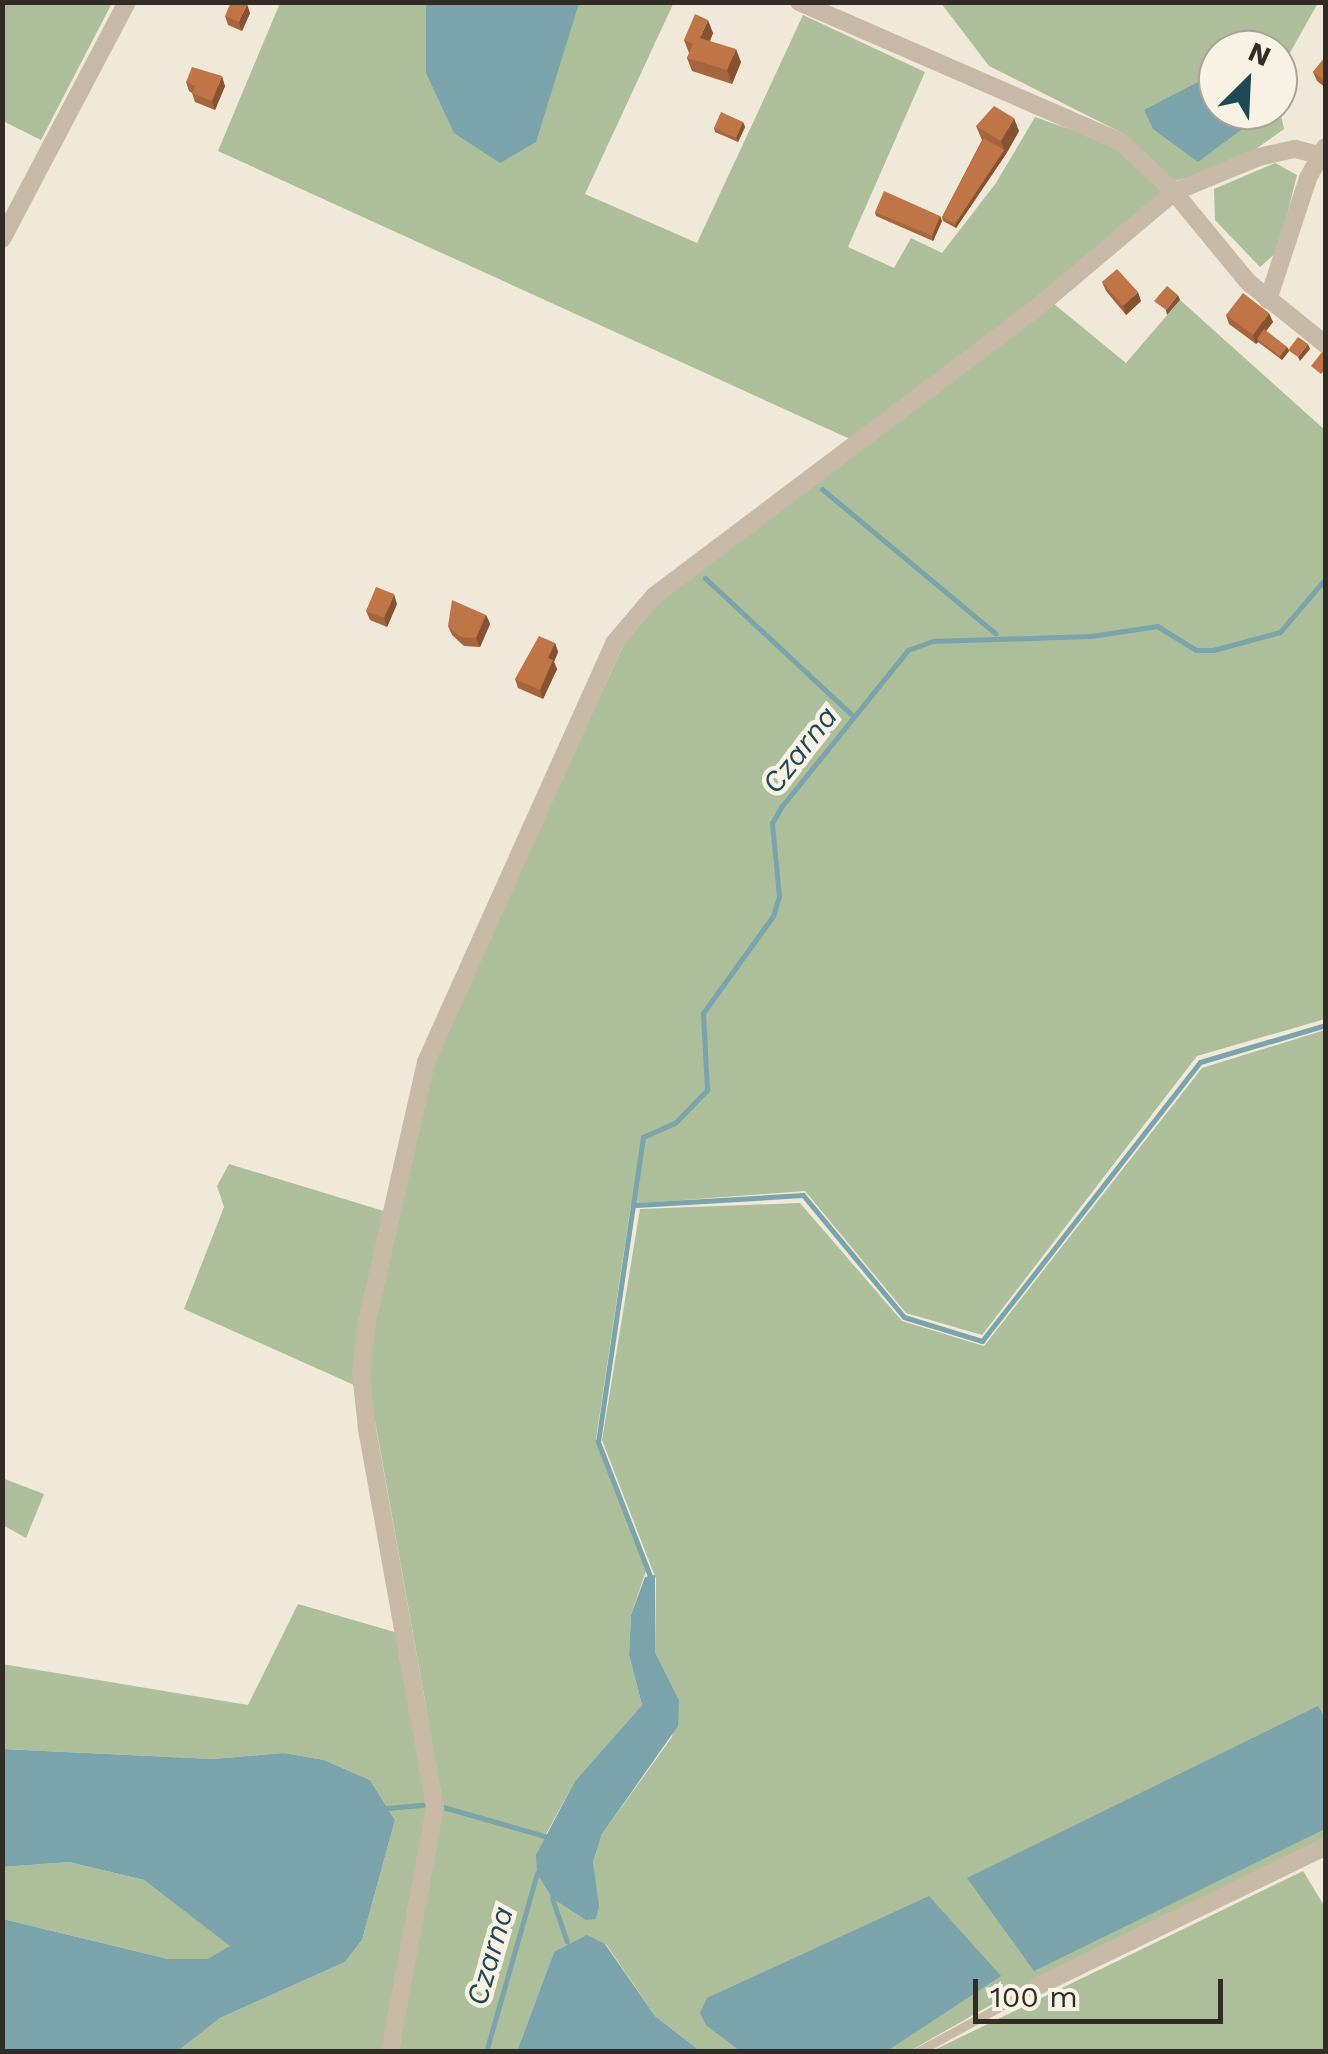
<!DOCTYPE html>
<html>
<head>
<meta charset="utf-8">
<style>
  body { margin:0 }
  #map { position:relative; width:1328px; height:2054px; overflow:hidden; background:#f0e8d9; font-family:"Work Sans",sans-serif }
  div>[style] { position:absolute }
  .green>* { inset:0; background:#adbe9a }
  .water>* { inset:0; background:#7aa3ab }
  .stream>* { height:5px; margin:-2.5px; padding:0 2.5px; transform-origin:2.5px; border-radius:2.5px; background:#7aa3ab }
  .service>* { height:9px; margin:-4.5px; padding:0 4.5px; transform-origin:4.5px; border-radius:4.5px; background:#c7b9a6 }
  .minor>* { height:18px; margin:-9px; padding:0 9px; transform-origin:9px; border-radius:9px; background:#c7b9a6 }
  .wall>* { inset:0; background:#a5653d }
  .shaded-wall>* { inset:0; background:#865232 }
  .building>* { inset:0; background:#c07547 }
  span { translate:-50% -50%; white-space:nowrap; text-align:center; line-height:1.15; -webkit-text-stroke:9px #f8f2e5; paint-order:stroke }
  .water-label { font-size:30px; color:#1e4853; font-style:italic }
  .frame { position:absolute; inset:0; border:5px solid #332c26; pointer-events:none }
  .north { position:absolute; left:1198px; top:30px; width:100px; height:100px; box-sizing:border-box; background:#f8f2e5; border:2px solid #a9a399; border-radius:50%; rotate:24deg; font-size:28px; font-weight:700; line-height:40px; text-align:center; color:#332c26 }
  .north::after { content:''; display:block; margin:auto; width:35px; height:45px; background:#1e4853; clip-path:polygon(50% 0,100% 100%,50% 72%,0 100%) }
  .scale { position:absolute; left:973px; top:1979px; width:250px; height:45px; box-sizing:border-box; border:5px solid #332c26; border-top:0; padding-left:12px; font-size:30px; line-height:35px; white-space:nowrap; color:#332c26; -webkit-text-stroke:8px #f8f2e5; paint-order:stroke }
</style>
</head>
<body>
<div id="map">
  <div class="green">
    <i style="clip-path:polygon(674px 2px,585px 194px,697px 243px,803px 15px,925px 72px,848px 247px,894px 268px,911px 238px,942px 253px,996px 183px,1035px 117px,1114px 145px,1164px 191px,1039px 297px,850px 439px,218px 151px,280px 3px)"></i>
    <i style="clip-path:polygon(2px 3px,112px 3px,41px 140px,3px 121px)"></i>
    <i style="clip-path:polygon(941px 3px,1318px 3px,1278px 74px,1278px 50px,1218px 50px,1218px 110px,1278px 110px,1278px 101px,1284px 129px,1236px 163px,1172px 182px,1126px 135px,989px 66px)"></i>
    <i style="clip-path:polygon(1275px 163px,1297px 175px,1278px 251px,1260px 267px,1215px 220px,1214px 189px)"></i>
    <i style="clip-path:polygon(1180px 300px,1325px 430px,1325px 1019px,1197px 1056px,982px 1335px,906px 1313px,805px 1191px,631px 1204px,596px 1439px,648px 1565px,631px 1615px,629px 1655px,642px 1705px,575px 1781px,545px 1836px,552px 1898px,596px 1919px,593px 1862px,602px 1834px,672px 1737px,679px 1700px,655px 1652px,656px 1579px,602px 1440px,640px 1209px,800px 1203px,902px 1321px,984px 1346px,1202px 1068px,1325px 1030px,1325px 1838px,1031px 1982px,910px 2051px,700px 2051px,655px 2016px,606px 1944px,554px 1952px,517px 2051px,178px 2051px,220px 2018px,345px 1962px,362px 1940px,395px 1820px,370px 1780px,324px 1760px,284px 1753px,213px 1759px,3px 1749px,2px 1664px,248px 1705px,298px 1604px,398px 1633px,427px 1712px,367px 1376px,372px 1322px,437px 1054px,627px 637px,662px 598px,1054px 304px,1126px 363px)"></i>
    <i style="clip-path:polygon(229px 1164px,387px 1212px,354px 1385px,184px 1309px,224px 1207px,217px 1186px)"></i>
    <i style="clip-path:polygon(2px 1478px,44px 1494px,26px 1538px,3px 1525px)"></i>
    <i style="clip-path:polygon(69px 1862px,144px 1880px,231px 1946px,207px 1959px,168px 1959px,3px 1919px,3px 1867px)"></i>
    <i style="clip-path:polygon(1303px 1871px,1325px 1907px,1325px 2051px,932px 2051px)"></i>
  </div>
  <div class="water">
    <i style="clip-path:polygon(426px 3px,579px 3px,536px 142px,500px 163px,454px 133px,426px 73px)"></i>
    <i style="clip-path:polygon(1198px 82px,1218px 86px,1218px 110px,1254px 110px,1257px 118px,1198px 162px,1153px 129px,1144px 110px)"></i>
    <i style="clip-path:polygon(655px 1575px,655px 1652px,679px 1700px,678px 1726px,602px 1834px,593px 1862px,599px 1906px,596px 1919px,586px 1920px,552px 1898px,537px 1873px,536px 1855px,575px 1781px,642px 1705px,629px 1655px,631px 1615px,645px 1577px)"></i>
    <i style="clip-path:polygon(1318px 1706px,1325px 1718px,1325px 1829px,1034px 1971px,967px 1878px)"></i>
    <i style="clip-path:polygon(2px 1749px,213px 1759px,284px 1753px,324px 1760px,370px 1780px,395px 1820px,362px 1940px,345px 1962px,220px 2018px,178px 2051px,3px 2051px,3px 1919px,168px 1959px,207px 1959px,230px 1946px,144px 1880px,69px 1862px,3px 1867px)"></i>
    <i style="clip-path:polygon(929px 1896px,1001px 1976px,887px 2051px,740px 2051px,706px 2025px,700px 2013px,707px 1998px)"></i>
    <i style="clip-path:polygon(587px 1935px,605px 1944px,655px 2016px,700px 2051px,517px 2051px,554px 1952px)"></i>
  </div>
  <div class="stream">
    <i style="left:822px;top:489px;width:226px;rotate:39.8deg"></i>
    <i style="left:705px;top:578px;width:200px;rotate:43deg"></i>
    <i style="left:636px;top:1205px;width:167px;rotate:-3.4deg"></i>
    <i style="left:803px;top:1195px;width:158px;rotate:50.4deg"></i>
    <i style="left:904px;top:1317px;width:82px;rotate:17.1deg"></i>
    <i style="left:982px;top:1341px;width:354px;rotate:-52deg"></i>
    <i style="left:1200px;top:1062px;width:131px;rotate:-16.4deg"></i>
    <i style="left:650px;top:1576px;width:144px;rotate:-111.2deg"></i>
    <i style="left:598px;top:1442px;width:308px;rotate:-81.6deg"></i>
    <i style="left:643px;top:1137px;width:36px;rotate:-24deg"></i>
    <i style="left:676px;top:1122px;width:45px;rotate:-45.9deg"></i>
    <i style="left:707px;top:1090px;width:77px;rotate:-93deg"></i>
    <i style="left:703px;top:1013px;width:120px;rotate:-54.2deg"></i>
    <i style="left:773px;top:916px;width:21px;rotate:-73deg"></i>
    <i style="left:779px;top:896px;width:73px;rotate:-95.5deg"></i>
    <i style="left:772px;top:823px;width:20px;rotate:-60deg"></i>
    <i style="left:782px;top:806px;width:201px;rotate:-51.1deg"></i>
    <i style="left:908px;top:650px;width:27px;rotate:-20deg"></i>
    <i style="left:933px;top:641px;width:158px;rotate:-1.8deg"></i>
    <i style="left:1091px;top:636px;width:67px;rotate:-8.6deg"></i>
    <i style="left:1157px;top:626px;width:46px;rotate:31.6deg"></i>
    <i style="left:1196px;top:650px;width:17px"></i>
    <i style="left:1213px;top:650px;width:69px;rotate:-15deg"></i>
    <i style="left:1280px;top:632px;width:71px;rotate:-49.6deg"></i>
    <i style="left:443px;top:1807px;width:106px;rotate:15.9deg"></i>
    <i style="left:387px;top:1808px;width:36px;rotate:-5deg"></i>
    <i style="left:552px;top:1898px;width:46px;rotate:71.2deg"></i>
    <i style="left:486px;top:2052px;width:186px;rotate:-74.1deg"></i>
  </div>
  <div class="service">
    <i style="left:917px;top:2052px;width:136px;rotate:-28.6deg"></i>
  </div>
  <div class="minor">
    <i style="left:799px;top:2px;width:351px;rotate:23.5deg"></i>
    <i style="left:1121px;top:142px;width:73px;rotate:43.3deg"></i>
    <i style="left:1174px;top:192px;width:117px;rotate:50.6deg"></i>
    <i style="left:1248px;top:282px;width:100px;rotate:38.9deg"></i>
    <i style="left:2px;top:239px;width:268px;rotate:-62.2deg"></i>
    <i style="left:1268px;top:300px;width:128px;rotate:-71.8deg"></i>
    <i style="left:1308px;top:178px;width:35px;rotate:-61deg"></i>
    <i style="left:1036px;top:1987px;width:322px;rotate:-25.9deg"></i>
    <i style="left:390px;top:2052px;width:249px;rotate:-79.6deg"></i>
    <i style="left:435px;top:1807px;width:385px;rotate:-100.2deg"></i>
    <i style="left:367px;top:1428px;width:54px;rotate:-96.3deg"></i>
    <i style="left:361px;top:1374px;width:52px;rotate:-83.4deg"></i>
    <i style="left:367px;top:1322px;width:267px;rotate:-77.2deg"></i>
    <i style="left:426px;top:1062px;width:459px;rotate:-65.8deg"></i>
    <i style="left:614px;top:643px;width:62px;rotate:-49.6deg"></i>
    <i style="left:654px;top:596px;width:476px;rotate:-37deg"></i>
    <i style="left:1034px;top:310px;width:183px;rotate:-40.1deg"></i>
    <i style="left:1174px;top:192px;width:92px;rotate:-22.4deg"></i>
    <i style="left:1259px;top:157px;width:37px;rotate:-13deg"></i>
    <i style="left:1295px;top:149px;width:25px;rotate:14deg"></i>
  </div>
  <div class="wall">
    <i style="clip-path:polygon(250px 13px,242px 31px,228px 25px,225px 16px)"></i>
    <i style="clip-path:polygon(713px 33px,710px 41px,741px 62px,732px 84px,692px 71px,687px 58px,689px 53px,684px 40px)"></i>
    <i style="clip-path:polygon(1326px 56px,1326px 88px,1317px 81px,1313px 72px)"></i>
    <i style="clip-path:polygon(186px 82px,225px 86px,215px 110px,195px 102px,192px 93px,189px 91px)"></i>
    <i style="clip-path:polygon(743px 122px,745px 127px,738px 142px,715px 132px,714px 128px)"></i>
    <i style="clip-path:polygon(976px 126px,1019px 131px,1006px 154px,956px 228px,943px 221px,942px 217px,982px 140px)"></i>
    <i style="clip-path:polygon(875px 212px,940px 216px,942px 221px,933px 241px,876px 216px)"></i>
    <i style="clip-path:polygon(1102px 282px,1141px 301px,1126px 315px,1106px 291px)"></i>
    <i style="clip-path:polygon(1226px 315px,1273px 322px,1266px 331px,1287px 347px,1289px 351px,1282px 360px,1258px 342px,1256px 344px,1229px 324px)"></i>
    <i style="clip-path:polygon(397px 604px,387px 627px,370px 620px,366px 611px)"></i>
    <i style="clip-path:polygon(486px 615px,490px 624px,480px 647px,464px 646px,452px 635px,448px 626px)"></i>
    <i style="clip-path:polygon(555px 643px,558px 652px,554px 662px,557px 669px,543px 699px,518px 688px,515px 679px)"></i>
  </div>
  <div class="shaded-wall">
    <i style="clip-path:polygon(247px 4px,250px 13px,242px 31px,239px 22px)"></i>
    <i style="clip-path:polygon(708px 20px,713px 33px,705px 51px,700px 38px)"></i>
    <i style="clip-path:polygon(736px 49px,741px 62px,732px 84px,727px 70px)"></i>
    <i style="clip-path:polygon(222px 76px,225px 86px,215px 110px,212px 101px)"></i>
    <i style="clip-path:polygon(1014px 118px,1019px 131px,1006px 154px,956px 228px,955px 224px,1004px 150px,1001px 141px)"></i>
    <i style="clip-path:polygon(743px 122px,745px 127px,738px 142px,736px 138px)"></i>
    <i style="clip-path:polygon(940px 216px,942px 221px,933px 241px,932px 236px)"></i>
    <i style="clip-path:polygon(1138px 292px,1141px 301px,1126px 315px,1123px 306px)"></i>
    <i style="clip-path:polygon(1178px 295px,1180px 300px,1167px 315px,1166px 310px)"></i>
    <i style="clip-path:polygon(1269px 313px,1273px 322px,1259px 340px,1257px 339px,1258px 342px,1256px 344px,1253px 335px)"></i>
    <i style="clip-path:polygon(1308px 344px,1310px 349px,1300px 361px,1298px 357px)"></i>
    <i style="clip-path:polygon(1287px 347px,1289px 351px,1282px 360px,1280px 356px)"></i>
    <i style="clip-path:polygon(394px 594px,397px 604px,387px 627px,384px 618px)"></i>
    <i style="clip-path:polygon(486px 615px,490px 624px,480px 647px,476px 638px)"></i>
    <i style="clip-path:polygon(555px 643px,558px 652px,554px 662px,557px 669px,543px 699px,540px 690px,548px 658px)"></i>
  </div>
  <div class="building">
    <i style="clip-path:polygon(231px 2px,247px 4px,239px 22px,225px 16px)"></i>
    <i style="clip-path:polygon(695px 14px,708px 20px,700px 38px,736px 49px,727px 70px,687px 58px,693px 44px,684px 40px)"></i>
    <i style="clip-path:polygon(1326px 56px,1326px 82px,1313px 72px)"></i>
    <i style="clip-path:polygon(192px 67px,222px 76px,212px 101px,192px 93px,195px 86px,186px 82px)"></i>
    <i style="clip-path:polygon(994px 106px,1014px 118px,1001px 141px,976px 126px)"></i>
    <i style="clip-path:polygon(721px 112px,743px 122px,736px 138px,714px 128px)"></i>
    <i style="clip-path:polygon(984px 138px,1004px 150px,955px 224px,942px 217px)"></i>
    <i style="clip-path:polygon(884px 191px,940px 216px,932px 236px,875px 212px)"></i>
    <i style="clip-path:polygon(1117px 269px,1138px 292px,1123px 306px,1102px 282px)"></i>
    <i style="clip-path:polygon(1167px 286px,1178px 295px,1166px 310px,1154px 301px)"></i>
    <i style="clip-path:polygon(1243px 293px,1269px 313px,1253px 335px,1226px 315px)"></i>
    <i style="clip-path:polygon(1264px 329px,1287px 347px,1280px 356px,1257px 339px)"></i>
    <i style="clip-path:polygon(1298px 337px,1308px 344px,1298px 357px,1288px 350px)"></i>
    <i style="clip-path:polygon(1322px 352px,1326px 355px,1326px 369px,1321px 374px,1311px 366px)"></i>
    <i style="clip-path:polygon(376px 587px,394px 594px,384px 618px,366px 611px)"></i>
    <i style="clip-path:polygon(452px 600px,486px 615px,476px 638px,460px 637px,448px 626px)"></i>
    <i style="clip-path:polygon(539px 636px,555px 643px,548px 658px,553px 660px,540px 690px,515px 679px)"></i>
  </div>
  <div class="water-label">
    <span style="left:800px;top:750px;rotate:-52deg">Czarna</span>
    <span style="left:490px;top:1956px;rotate:-74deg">Czarna</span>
  </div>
  <div class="frame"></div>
  <div class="north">N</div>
  <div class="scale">100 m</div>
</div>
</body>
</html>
